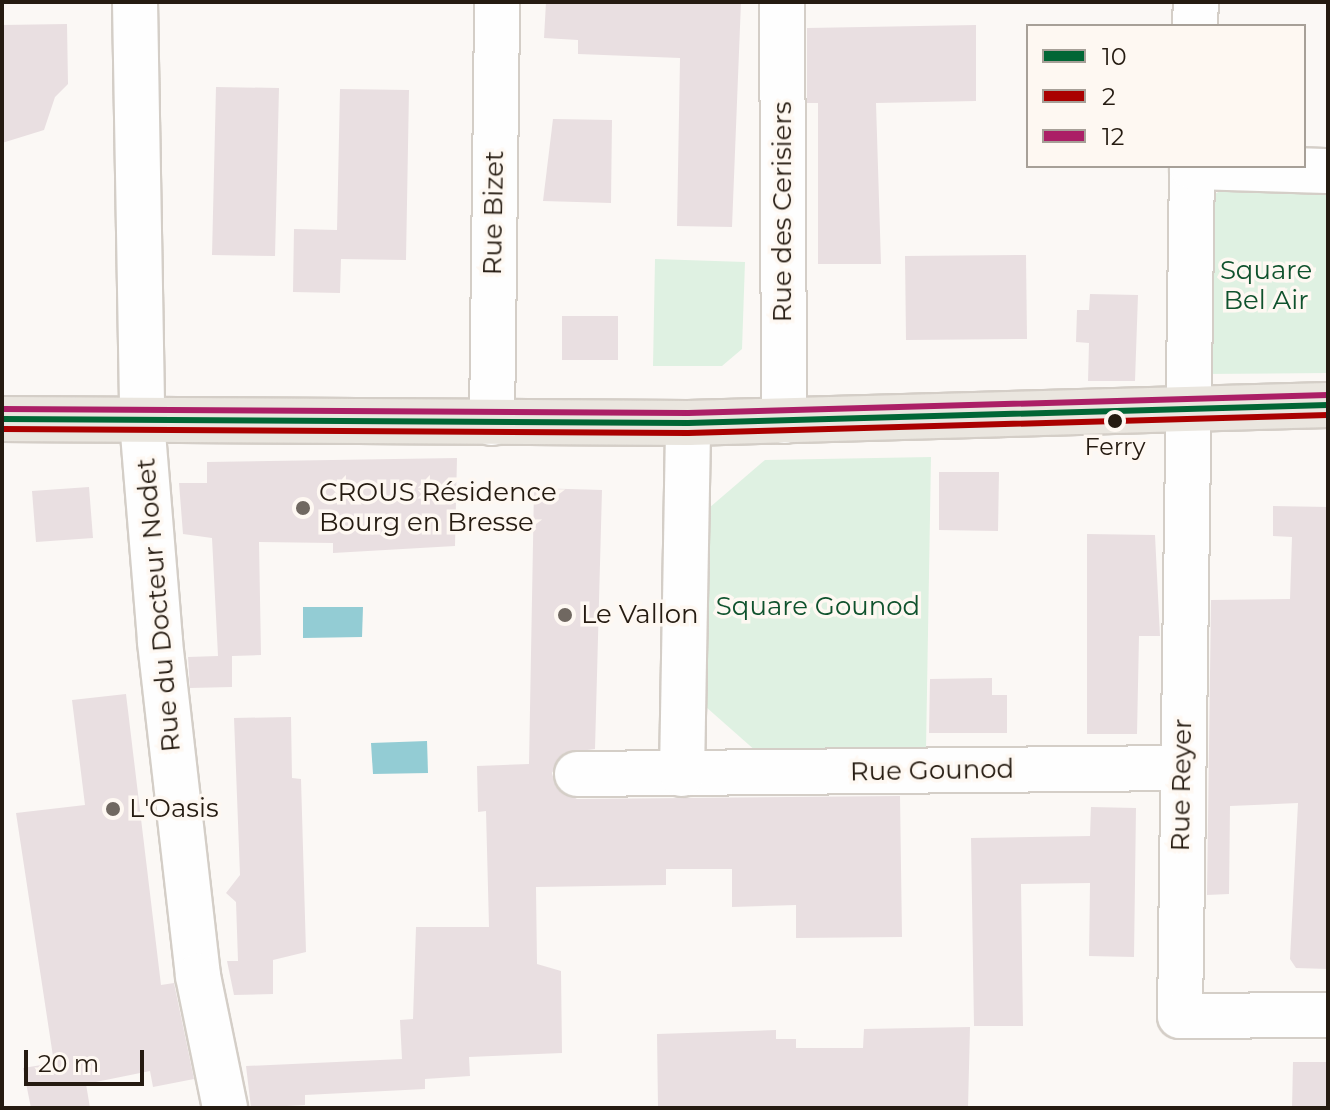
<!DOCTYPE html>
<html>
<head>
<meta charset="utf-8">
<style>
  body { margin:0 }
  #map { position:relative; width:1330px; height:1110px; overflow:hidden; background:#fbf8f5; font-family:Montserrat,sans-serif }
  div>[style] { position:absolute }
  .green>* { inset:0; background:#dff1e2 }
  .water>* { inset:0; background:#93ccd4 }
  .building>* { inset:0; background:#e9dfe1 }
  .roads { filter:drop-shadow(2px 0 #d4cec7) drop-shadow(-2px 0 #d4cec7) drop-shadow(0 2px #d4cec7) drop-shadow(0 -2px #d4cec7) }
  .minor>* { height:44px; margin:-22px; padding:0 22px; transform-origin:22px; border-radius:22px; background:#fefefe }
  .major>* { height:44px; margin:-22px; padding:0 22px; transform-origin:22px; border-radius:22px; background:#eae6df }
  .bus-1>* { height:6px; margin:-3px; padding:0 3px; transform-origin:3px; border-radius:3px; background:#016635 }
  .bus-2>* { height:6px; margin:-3px; padding:0 3px; transform-origin:3px; border-radius:3px; background:#a00 }
  .bus-3>* { height:6px; margin:-3px; padding:0 3px; transform-origin:3px; border-radius:3px; background:#ab1f66 }
  .dots>* { width:22px; height:22px; translate:-50% -50%; box-sizing:border-box; border:4px solid #fef8f2; border-radius:50% }
  span { translate:-50% -50%; white-space:nowrap; text-align:center; line-height:1.15; -webkit-text-stroke:7px #fef8f2; paint-order:stroke }
  .bus-label { font-size:24px; color:#251b11 }
  .street-label { font-size:26px; color:#251b11 }
  .park-label { font-size:26px; color:#0f522d }
  .poi-label { font-size:26px; color:#251b11 }
  .left { translate:0 -50%; text-align:left }
  .frame { position:absolute; inset:0; border:4px solid #251b11; pointer-events:none }
  .legend { position:absolute; left:1026px; top:24px; width:280px; height:144px; box-sizing:border-box; background:#fef8f2; border:2px solid #a7a098; margin:0; padding:10px 14px; list-style:none; font-size:24px; color:#251b11 }
  .legend li { display:flex; align-items:center; gap:16px; height:40px }
  .legend b { width:40px; border:2px solid #a7a098 }
  .scale { position:absolute; left:24px; top:1050px; width:120px; height:36px; box-sizing:border-box; border:4px solid #251b11; border-top:0; padding-left:10px; font-size:24px; line-height:28px; white-space:nowrap; color:#251b11; -webkit-text-stroke:6px #fef8f2; paint-order:stroke }
</style>
</head>
<body>
<div id="map">
  <div class="green">
    <i style="clip-path:polygon(1328px 189px,1328px 373px,1203px 374px,1206px 199px,1222px 190px)"></i>
    <i style="clip-path:polygon(655px 259px,745px 262px,742px 349px,722px 366px,653px 366px)"></i>
    <i style="clip-path:polygon(931px 457px,926px 750px,757px 752px,706px 707px,709px 508px,765px 460px)"></i>
  </div>
  <div class="water">
    <i style="clip-path:polygon(303px 607px,363px 607px,362px 637px,303px 638px)"></i>
    <i style="clip-path:polygon(427px 741px,428px 773px,373px 774px,371px 743px)"></i>
  </div>
  <div class="building">
    <i style="clip-path:polygon(546px 2px,741px 2px,732px 227px,677px 226px,680px 58px,578px 54px,578px 40px,544px 38px)"></i>
    <i style="clip-path:polygon(67px 24px,68px 84px,55px 97px,44px 130px,2px 143px,2px 25px)"></i>
    <i style="clip-path:polygon(976px 25px,976px 101px,876px 103px,881px 264px,818px 264px,818px 103px,807px 103px,807px 28px)"></i>
    <i style="clip-path:polygon(216px 87px,279px 88px,275px 256px,212px 255px)"></i>
    <i style="clip-path:polygon(340px 89px,409px 90px,406px 260px,341px 259px,340px 293px,293px 292px,294px 229px,337px 230px)"></i>
    <i style="clip-path:polygon(553px 119px,612px 120px,611px 203px,543px 201px)"></i>
    <i style="clip-path:polygon(1026px 255px,1027px 339px,906px 340px,905px 256px)"></i>
    <i style="clip-path:polygon(1090px 294px,1138px 295px,1135px 381px,1088px 381px,1089px 343px,1076px 342px,1077px 310px,1089px 310px)"></i>
    <i style="clip-path:polygon(562px 316px,618px 316px,618px 360px,562px 360px)"></i>
    <i style="clip-path:polygon(457px 458px,455px 546px,333px 553px,333px 543px,259px 542px,261px 655px,232px 656px,232px 687px,190px 688px,188px 657px,218px 656px,212px 538px,183px 534px,179px 483px,207px 483px,207px 462px)"></i>
    <i style="clip-path:polygon(939px 472px,999px 472px,998px 531px,939px 530px)"></i>
    <i style="clip-path:polygon(89px 487px,93px 538px,36px 542px,32px 491px)"></i>
    <i style="clip-path:polygon(534px 488px,602px 490px,595px 749px,564px 753px,552px 773px,556px 787px,577px 799px,900px 796px,902px 937px,796px 938px,796px 905px,732px 907px,732px 869px,666px 869px,666px 885px,536px 887px,537px 964px,561px 971px,562px 1053px,469px 1057px,470px 1076px,425px 1079px,425px 1089px,305px 1095px,305px 1105px,251px 1108px,246px 1066px,402px 1059px,400px 1020px,413px 1019px,416px 927px,489px 927px,486px 811px,478px 812px,477px 766px,529px 764px)"></i>
    <i style="clip-path:polygon(1273px 506px,1328px 507px,1328px 969px,1296px 968px,1290px 959px,1298px 803px,1230px 806px,1229px 894px,1207px 895px,1211px 600px,1290px 599px,1292px 537px,1273px 536px)"></i>
    <i style="clip-path:polygon(1087px 534px,1155px 535px,1160px 636px,1139px 636px,1137px 734px,1087px 734px)"></i>
    <i style="clip-path:polygon(992px 678px,992px 695px,1007px 695px,1007px 733px,929px 733px,930px 679px)"></i>
    <i style="clip-path:polygon(126px 694px,161px 985px,174px 983px,194px 1079px,153px 1087px,150px 1071px,86px 1084px,90px 1108px,31px 1108px,23px 1068px,54px 1063px,16px 813px,85px 805px,72px 700px)"></i>
    <i style="clip-path:polygon(291px 717px,292px 778px,301px 779px,306px 952px,273px 960px,273px 994px,234px 995px,227px 961px,238px 961px,236px 902px,226px 893px,240px 875px,234px 718px)"></i>
    <i style="clip-path:polygon(1091px 807px,1136px 808px,1134px 957px,1089px 956px,1090px 883px,1021px 884px,1023px 1026px,974px 1026px,971px 838px,1090px 836px)"></i>
    <i style="clip-path:polygon(970px 1027px,968px 1108px,658px 1108px,657px 1034px,776px 1030px,776px 1039px,796px 1039px,796px 1048px,863px 1048px,864px 1029px)"></i>
    <i style="clip-path:polygon(1293px 1062px,1328px 1062px,1328px 1108px,1292px 1108px)"></i>
  </div>
  <div class="roads">
    <div class="minor">
      <i style="left:135px;top:2px;width:419px;rotate:89deg"></i>
      <i style="left:142px;top:421px;width:222px;rotate:85.3deg"></i>
      <i style="left:160px;top:642px;width:336px;rotate:83.5deg"></i>
      <i style="left:198px;top:976px;width:135px;rotate:78.4deg"></i>
      <i style="left:782px;top:2px;width:419px;rotate:89.7deg"></i>
      <i style="left:1195px;top:26px;width:24px;rotate:-88deg"></i>
      <i style="left:1192px;top:166px;width:850px;rotate:90.81deg"></i>
      <i style="left:1180px;top:1016px;width:148px;rotate:-0.4deg"></i>
      <i style="left:1192px;top:167px;width:136px;rotate:1.7deg"></i>
      <i style="left:492px;top:423px;width:421px;rotate:-89.3deg"></i>
      <i style="left:577px;top:774px;width:605px;rotate:-0.57deg"></i>
      <i style="left:682px;top:774px;width:351px;rotate:-89deg"></i>
    </div>
    <div class="major">
      <i style="left:2px;top:419px;width:686px;rotate:0.33deg"></i>
      <i style="left:688px;top:423px;width:640px;rotate:-1.61deg"></i>
    </div>
  </div>
  <div class="bus-1">
    <i style="left:2px;top:419px;width:686px;rotate:0.33deg"></i>
    <i style="left:688px;top:423px;width:640px;rotate:-1.61deg"></i>
  </div>
  <div class="bus-2">
    <i style="left:2px;top:429px;width:686px;rotate:0.33deg"></i>
    <i style="left:688px;top:433px;width:640px;rotate:-1.61deg"></i>
  </div>
  <div class="bus-3">
    <i style="left:2px;top:409px;width:686px;rotate:0.33deg"></i>
    <i style="left:688px;top:413px;width:640px;rotate:-1.61deg"></i>
  </div>
  <div class="dots">
    <i style="left:1115px;top:421px;background:#251b11"></i>
    <i style="left:303px;top:508px;background:#706861"></i>
    <i style="left:565px;top:615px;background:#706861"></i>
    <i style="left:113px;top:809px;background:#706861"></i>
  </div>
  <div class="bus-label">
    <span style="left:1115px;top:447px">Ferry</span>
  </div>
  <div class="street-label">
    <span style="left:783px;top:212px;rotate:-90deg">Rue des Cerisiers</span>
    <span style="left:494px;top:213px;rotate:-89deg">Rue Bizet</span>
    <span style="left:159px;top:605px;rotate:-95deg">Rue du Docteur Nodet</span>
    <span style="left:932px;top:771px;rotate:-1deg">Rue Gounod</span>
    <span style="left:1182px;top:785px;rotate:-89deg">Rue Reyer</span>
  </div>
  <div class="park-label">
    <span style="left:1266px;top:286px">Square<br>Bel Air</span>
    <span style="left:818px;top:607px">Square Gounod</span>
  </div>
  <div class="poi-label">
    <span class="left" style="left:319px;top:508px">CROUS Résidence<br>Bourg en Bresse</span>
    <span class="left" style="left:581px;top:615px">Le Vallon</span>
    <span class="left" style="left:129px;top:809px">L'Oasis</span>
  </div>
  <div class="frame"></div>
  <ul class="legend">
  <li><b style="height:10px;background:#016635"></b>10</li>
  <li><b style="height:10px;background:#a00"></b>2</li>
  <li><b style="height:10px;background:#ab1f66"></b>12</li>
  </ul>
  <div class="scale">20 m</div>
</div>
</body>
</html>
